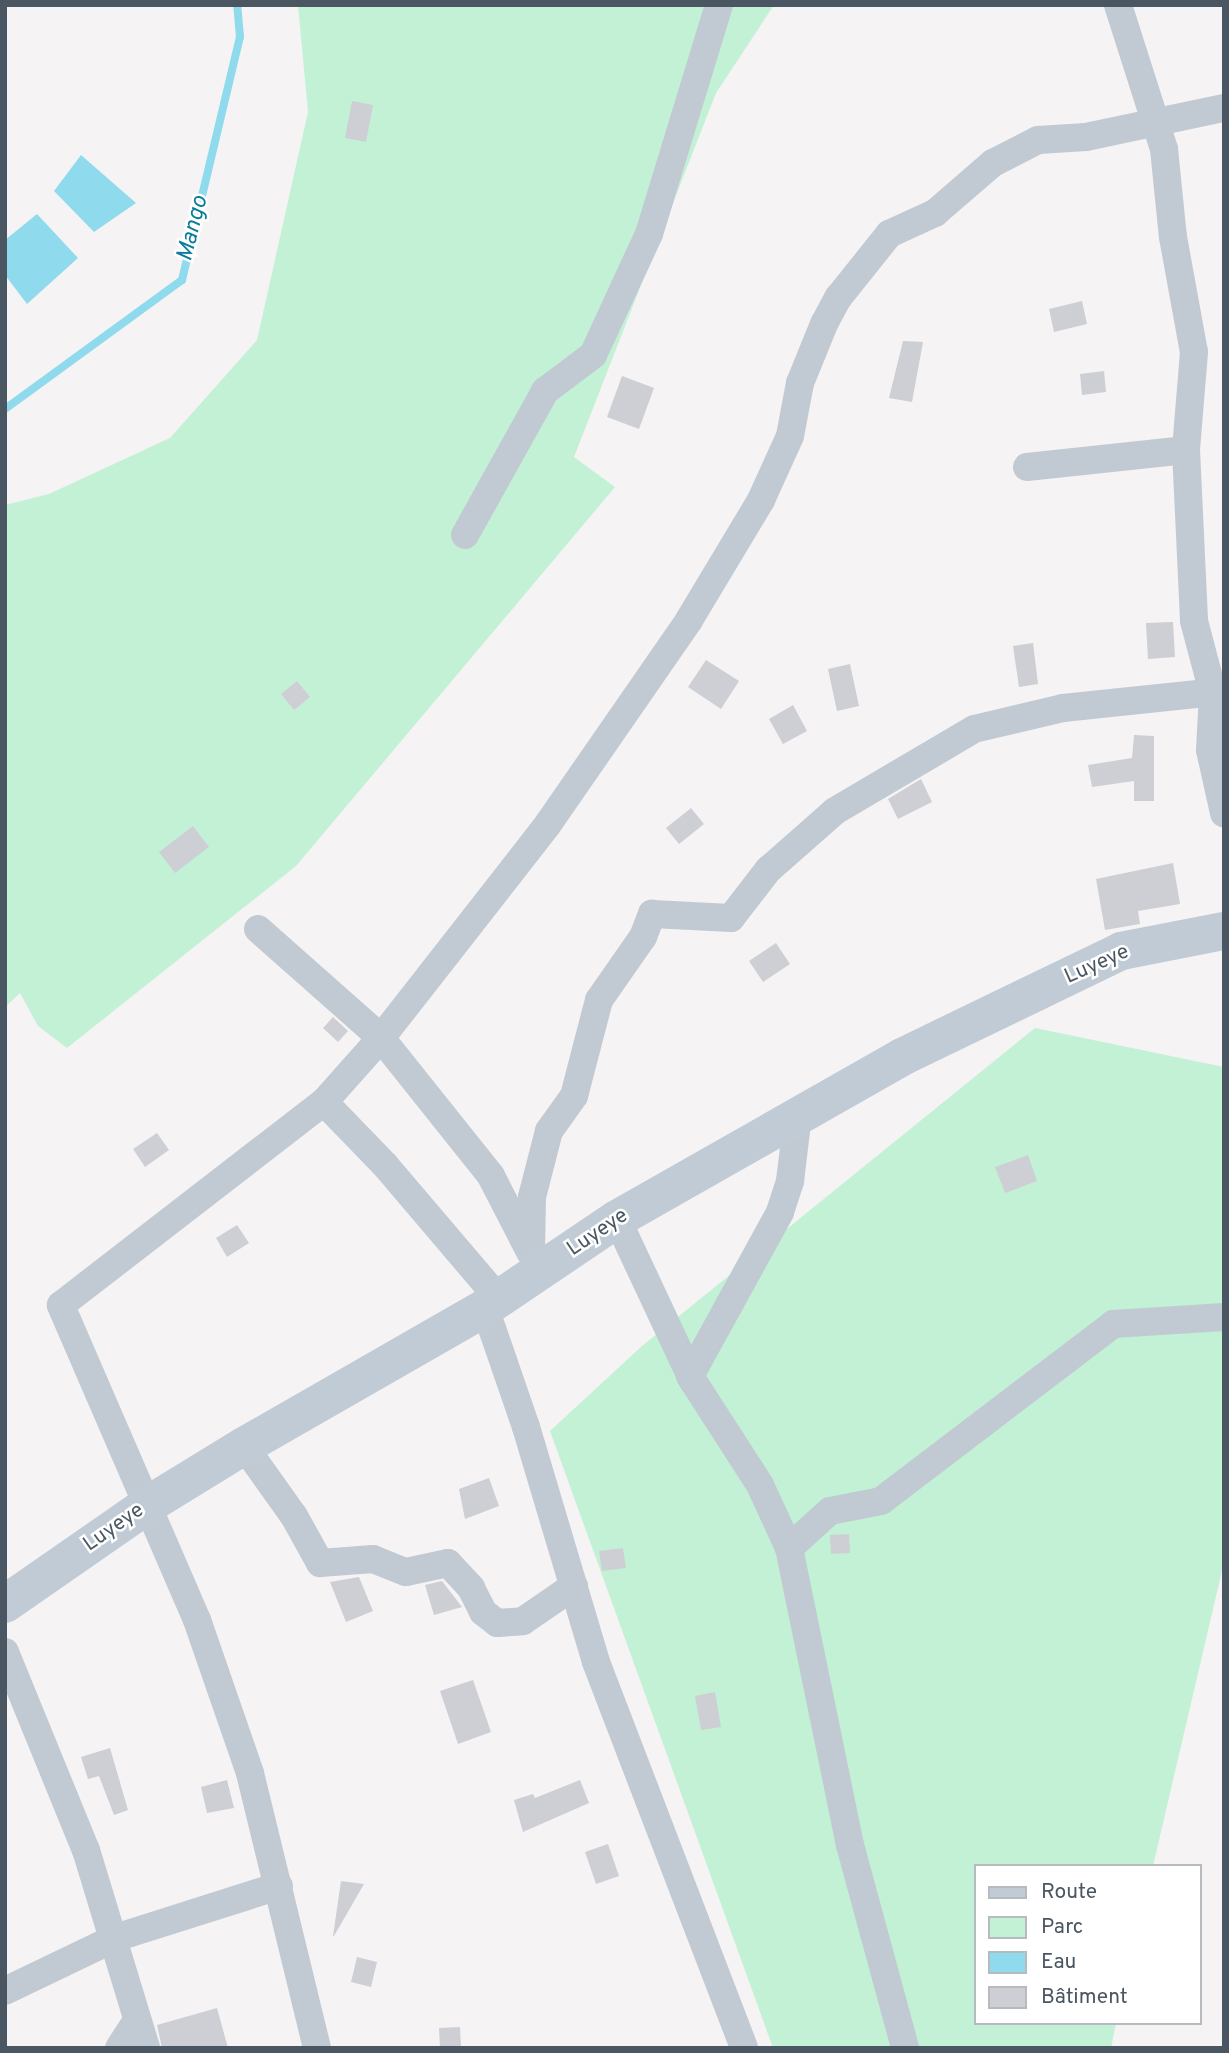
<!DOCTYPE html>
<html>
<head>
<meta charset="utf-8">
<style>
  body { margin:0 }
  #map { position:relative; width:1229px; height:2053px; overflow:hidden; background:#f5f3f3; font-family:Overpass,sans-serif }
  div>[style] { position:absolute }
  .green>* { inset:0; background:#c3f1d5 }
  .water>* { inset:0; background:#90daee }
  .stream>* { height:8px; margin:-4px; padding:0 4px; transform-origin:4px; border-radius:4px; background:#90daee }
  .building>* { inset:0; background:#cdcfd5 }
  .street>* { height:28px; margin:-14px; padding:0 14px; transform-origin:14px; border-radius:14px; background:#c1cad2 }
  .secondary>* { height:38px; margin:-19px; padding:0 19px; transform-origin:19px; border-radius:19px; background:#c1cbd6 }
  span { translate:-50% -50%; white-space:nowrap; text-align:center; line-height:1.15; -webkit-text-stroke:5px #fff; paint-order:stroke }
  .street-label { font-size:21px; color:#4a5661 }
  .water-label { font-size:23px; color:#0c7c9b; font-style:italic }
  .frame { position:absolute; inset:0; border:7px solid #4a5661; pointer-events:none }
  .legend { position:absolute; left:974px; top:1864px; width:228px; height:161px; box-sizing:border-box; background:#fff; border:2px solid #b7bbc0; margin:0; padding:9px 12px; list-style:none; font-size:21px; color:#4a5661 }
  .legend li { display:flex; align-items:center; gap:14px; height:35px }
  .legend b { width:35px; border:2px solid #b7bbc0 }
</style>
</head>
<body>
<div id="map">
  <div class="green">
    <i style="clip-path:polygon(298px 5px,774px 5px,716px 93px,574px 457px,615px 487px,296px 866px,67px 1048px,38px 1026px,20px 993px,5px 1007px,5px 505px,49px 494px,170px 438px,257px 340px,308px 112px)"></i>
    <i style="clip-path:polygon(1035px 1028px,1224px 1067px,1224px 1562px,1153px 1866px,975px 1866px,975px 2023px,1116px 2023px,1111px 2048px,773px 2048px,550px 1431px,642px 1346px)"></i>
  </div>
  <div class="water">
    <i style="clip-path:polygon(81px 155px,136px 203px,94px 232px,54px 191px)"></i>
    <i style="clip-path:polygon(37px 214px,78px 258px,27px 304px,5px 275px,5px 240px)"></i>
  </div>
  <div class="stream">
    <i style="left:5px;top:409px;width:219px;rotate:-36.1deg"></i>
    <i style="left:182px;top:280px;width:250px;rotate:-76.6deg"></i>
    <i style="left:240px;top:37px;width:32px;rotate:-95deg"></i>
  </div>
  <div class="building">
    <i style="clip-path:polygon(352px 101px,373px 105px,366px 142px,345px 138px)"></i>
    <i style="clip-path:polygon(1082px 301px,1087px 324px,1054px 332px,1049px 309px)"></i>
    <i style="clip-path:polygon(903px 341px,923px 342px,912px 402px,889px 398px)"></i>
    <i style="clip-path:polygon(1104px 371px,1106px 392px,1082px 395px,1080px 374px)"></i>
    <i style="clip-path:polygon(622px 376px,654px 388px,639px 429px,607px 417px)"></i>
    <i style="clip-path:polygon(1173px 622px,1175px 657px,1148px 659px,1146px 623px)"></i>
    <i style="clip-path:polygon(1033px 643px,1038px 684px,1019px 687px,1013px 646px)"></i>
    <i style="clip-path:polygon(706px 660px,739px 681px,721px 709px,688px 687px)"></i>
    <i style="clip-path:polygon(850px 664px,859px 706px,837px 711px,828px 669px)"></i>
    <i style="clip-path:polygon(297px 681px,310px 697px,294px 710px,281px 694px)"></i>
    <i style="clip-path:polygon(793px 705px,807px 731px,783px 744px,769px 719px)"></i>
    <i style="clip-path:polygon(1134px 735px,1154px 736px,1154px 801px,1134px 801px,1134px 781px,1092px 787px,1088px 765px,1132px 758px)"></i>
    <i style="clip-path:polygon(921px 779px,932px 802px,898px 819px,888px 799px)"></i>
    <i style="clip-path:polygon(691px 808px,704px 824px,679px 844px,666px 828px)"></i>
    <i style="clip-path:polygon(193px 826px,209px 847px,175px 873px,159px 852px)"></i>
    <i style="clip-path:polygon(1173px 863px,1180px 904px,1138px 911px,1140px 924px,1105px 930px,1096px 879px)"></i>
    <i style="clip-path:polygon(776px 943px,790px 964px,763px 982px,749px 961px)"></i>
    <i style="clip-path:polygon(333px 1017px,348px 1031px,338px 1042px,323px 1028px)"></i>
    <i style="clip-path:polygon(157px 1133px,169px 1150px,145px 1167px,133px 1149px)"></i>
    <i style="clip-path:polygon(1028px 1155px,1037px 1181px,1005px 1193px,995px 1167px)"></i>
    <i style="clip-path:polygon(237px 1225px,249px 1243px,227px 1257px,216px 1238px)"></i>
    <i style="clip-path:polygon(489px 1478px,499px 1506px,465px 1519px,459px 1489px)"></i>
    <i style="clip-path:polygon(849px 1534px,850px 1553px,831px 1554px,830px 1535px)"></i>
    <i style="clip-path:polygon(623px 1548px,626px 1568px,602px 1571px,599px 1551px)"></i>
    <i style="clip-path:polygon(359px 1577px,373px 1611px,346px 1622px,330px 1582px)"></i>
    <i style="clip-path:polygon(442px 1581px,462px 1607px,434px 1615px,425px 1585px)"></i>
    <i style="clip-path:polygon(473px 1680px,491px 1732px,458px 1744px,440px 1691px)"></i>
    <i style="clip-path:polygon(715px 1692px,721px 1727px,701px 1730px,695px 1696px)"></i>
    <i style="clip-path:polygon(110px 1748px,128px 1810px,114px 1815px,99px 1776px,88px 1779px,81px 1757px)"></i>
    <i style="clip-path:polygon(227px 1780px,234px 1808px,207px 1813px,201px 1787px)"></i>
    <i style="clip-path:polygon(580px 1780px,589px 1803px,523px 1832px,514px 1800px,533px 1794px,535px 1798px)"></i>
    <i style="clip-path:polygon(608px 1844px,619px 1876px,596px 1884px,585px 1852px)"></i>
    <i style="clip-path:polygon(341px 1881px,364px 1884px,334px 1936px,333px 1936px)"></i>
    <i style="clip-path:polygon(357px 1957px,377px 1962px,371px 1987px,351px 1982px)"></i>
    <i style="clip-path:polygon(217px 2008px,228px 2048px,162px 2048px,157px 2025px)"></i>
    <i style="clip-path:polygon(460px 2027px,461px 2048px,440px 2048px,439px 2028px)"></i>
  </div>
  <div class="street">
    <i style="left:1118px;top:5px;width:151px;rotate:72.3deg"></i>
    <i style="left:1164px;top:149px;width:88px;rotate:84.2deg"></i>
    <i style="left:1173px;top:237px;width:117px;rotate:79.7deg"></i>
    <i style="left:1194px;top:352px;width:98px;rotate:94.7deg"></i>
    <i style="left:1186px;top:450px;width:171px;rotate:87.3deg"></i>
    <i style="left:1194px;top:621px;width:74px;rotate:75.2deg"></i>
    <i style="left:1213px;top:693px;width:57px;rotate:93deg"></i>
    <i style="left:1210px;top:750px;width:65px;rotate:77.5deg"></i>
    <i style="left:1027px;top:467px;width:160px;rotate:-6.1deg"></i>
    <i style="left:465px;top:535px;width:165px;rotate:-60.9deg"></i>
    <i style="left:545px;top:391px;width:60px;rotate:-36.9deg"></i>
    <i style="left:593px;top:355px;width:133px;rotate:-65.2deg"></i>
    <i style="left:649px;top:234px;width:239px;rotate:-73deg"></i>
    <i style="left:258px;top:929px;width:164px;rotate:41.5deg"></i>
    <i style="left:381px;top:1038px;width:176px;rotate:51.4deg"></i>
    <i style="left:491px;top:1176px;width:85px;rotate:62.8deg"></i>
    <i style="left:324px;top:1102px;width:88px;rotate:45.9deg"></i>
    <i style="left:385px;top:1165px;width:176px;rotate:49.6deg"></i>
    <i style="left:617px;top:1219px;width:179px;rotate:64.9deg"></i>
    <i style="left:693px;top:1381px;width:124px;rotate:57.2deg"></i>
    <i style="left:760px;top:1485px;width:69px;rotate:65.3deg"></i>
    <i style="left:789px;top:1548px;width:303px;rotate:78.4deg"></i>
    <i style="left:850px;top:1845px;width:210px;rotate:74.8deg"></i>
    <i style="left:531px;top:1253px;width:56px;rotate:-89deg"></i>
    <i style="left:532px;top:1197px;width:68px;rotate:-75.6deg"></i>
    <i style="left:549px;top:1131px;width:43px;rotate:-54.5deg"></i>
    <i style="left:574px;top:1096px;width:99px;rotate:-75.4deg"></i>
    <i style="left:599px;top:1000px;width:77px;rotate:-55.1deg"></i>
    <i style="left:643px;top:937px;width:25px;rotate:-69deg"></i>
    <i style="left:652px;top:914px;width:79px;rotate:2.9deg"></i>
    <i style="left:731px;top:918px;width:61px;rotate:-52.4deg"></i>
    <i style="left:768px;top:870px;width:89px;rotate:-41.4deg"></i>
    <i style="left:835px;top:811px;width:161px;rotate:-30.5deg"></i>
    <i style="left:974px;top:729px;width:91px;rotate:-13.3deg"></i>
    <i style="left:1063px;top:708px;width:162px;rotate:-6deg"></i>
    <i style="left:485px;top:1308px;width:126px;rotate:71deg"></i>
    <i style="left:526px;top:1427px;width:245px;rotate:73.4deg"></i>
    <i style="left:596px;top:1662px;width:413px;rotate:69deg"></i>
    <i style="left:690px;top:1376px;width:187px;rotate:-61.2deg"></i>
    <i style="left:780px;top:1212px;width:33px;rotate:-72deg"></i>
    <i style="left:790px;top:1181px;width:66px;rotate:-83.1deg"></i>
    <i style="left:244px;top:1446px;width:86px;rotate:54.5deg"></i>
    <i style="left:294px;top:1516px;width:54px;rotate:61deg"></i>
    <i style="left:320px;top:1563px;width:53px;rotate:-4.3deg"></i>
    <i style="left:373px;top:1559px;width:35px;rotate:22deg"></i>
    <i style="left:406px;top:1572px;width:43px;rotate:-12.1deg"></i>
    <i style="left:448px;top:1563px;width:34px;rotate:47deg"></i>
    <i style="left:471px;top:1588px;width:27px;rotate:63deg"></i>
    <i style="left:483px;top:1612px;width:18px;rotate:38deg"></i>
    <i style="left:497px;top:1623px;width:26px;rotate:-4deg"></i>
    <i style="left:523px;top:1621px;width:62px;rotate:-34.5deg"></i>
    <i style="left:789px;top:1548px;width:55px;rotate:-42.1deg"></i>
    <i style="left:830px;top:1511px;width:52px;rotate:-11.1deg"></i>
    <i style="left:881px;top:1501px;width:292px;rotate:-37.3deg"></i>
    <i style="left:1113px;top:1324px;width:111px;rotate:-3.6deg"></i>
    <i style="left:5px;top:1652px;width:214px;rotate:67.8deg"></i>
    <i style="left:86px;top:1850px;width:207px;rotate:73.1deg"></i>
    <i style="left:5px;top:1991px;width:122px;rotate:-25.7deg"></i>
    <i style="left:115px;top:1938px;width:172px;rotate:-17.6deg"></i>
    <i style="left:119px;top:2048px;width:33px;rotate:-57deg"></i>
    <i style="left:317px;top:2048px;width:283px;rotate:-103.7deg"></i>
    <i style="left:250px;top:1773px;width:162px;rotate:-109.1deg"></i>
    <i style="left:197px;top:1620px;width:343px;rotate:-113.4deg"></i>
    <i style="left:61px;top:1305px;width:332px;rotate:-37.7deg"></i>
    <i style="left:324px;top:1102px;width:86px;rotate:-48.3deg"></i>
    <i style="left:381px;top:1038px;width:271px;rotate:-52deg"></i>
    <i style="left:548px;top:824px;width:248px;rotate:-55.3deg"></i>
    <i style="left:689px;top:620px;width:140px;rotate:-59deg"></i>
    <i style="left:761px;top:500px;width:70px;rotate:-65.6deg"></i>
    <i style="left:790px;top:436px;width:54px;rotate:-79.3deg"></i>
    <i style="left:800px;top:383px;width:64px;rotate:-67.9deg"></i>
    <i style="left:824px;top:324px;width:30px;rotate:-62deg"></i>
    <i style="left:838px;top:298px;width:82px;rotate:-51.4deg"></i>
    <i style="left:889px;top:234px;width:51px;rotate:-24.5deg"></i>
    <i style="left:935px;top:213px;width:77px;rotate:-40.8deg"></i>
    <i style="left:993px;top:163px;width:51px;rotate:-27.1deg"></i>
    <i style="left:1038px;top:140px;width:48px;rotate:-3.6deg"></i>
    <i style="left:1086px;top:137px;width:141px;rotate:-11.9deg"></i>
  </div>
  <div class="secondary">
    <i style="left:5px;top:1604px;width:172px;rotate:-34.8deg"></i>
    <i style="left:146px;top:1506px;width:115px;rotate:-31.5deg"></i>
    <i style="left:244px;top:1446px;width:278px;rotate:-29.8deg"></i>
    <i style="left:485px;top:1308px;width:159px;rotate:-34deg"></i>
    <i style="left:617px;top:1219px;width:328px;rotate:-29.6deg"></i>
    <i style="left:902px;top:1057px;width:243px;rotate:-25.8deg"></i>
    <i style="left:1121px;top:951px;width:105px;rotate:-11deg"></i>
  </div>
  <div class="street-label">
    <span style="left:1097px;top:965px;rotate:-24deg">Luyeye</span>
    <span style="left:598px;top:1233px;rotate:-34deg">Luyeye</span>
    <span style="left:114px;top:1528px;rotate:-35deg">Luyeye</span>
  </div>
  <div class="water-label">
    <span style="left:194px;top:229px;rotate:-76deg">Mango</span>
  </div>
  <div class="frame"></div>
  <ul class="legend">
  <li><b style="height:9px;background:#c1cbd6"></b>Route</li>
  <li><b style="height:19px;background:#c3f1d5"></b>Parc</li>
  <li><b style="height:19px;background:#90daee"></b>Eau</li>
  <li><b style="height:19px;background:#cdcfd5"></b>Bâtiment</li>
  </ul>
</div>
</body>
</html>
